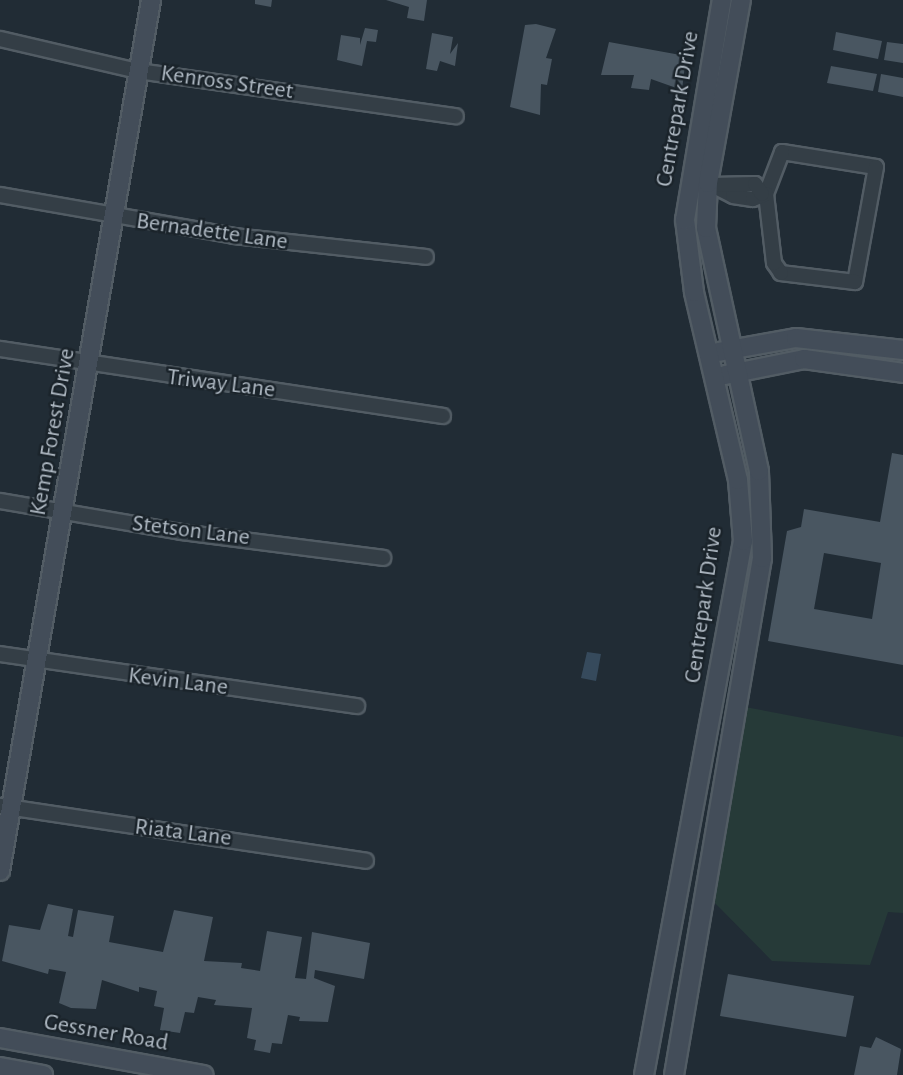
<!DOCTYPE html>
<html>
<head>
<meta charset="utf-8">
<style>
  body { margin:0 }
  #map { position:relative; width:903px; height:1075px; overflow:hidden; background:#212c35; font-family:"Alegreya Sans",sans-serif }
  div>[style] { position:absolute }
  .green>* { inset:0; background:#263a38 }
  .water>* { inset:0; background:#364a5c }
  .building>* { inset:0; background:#495661 }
  .roads { filter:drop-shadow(2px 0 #525c64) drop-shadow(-2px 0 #525c64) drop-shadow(0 2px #525c64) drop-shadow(0 -2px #525c64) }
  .street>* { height:14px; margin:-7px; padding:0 7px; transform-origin:7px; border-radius:7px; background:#343e46 }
  .secondary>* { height:18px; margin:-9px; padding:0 9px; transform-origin:9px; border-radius:9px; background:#434d59 }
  span { translate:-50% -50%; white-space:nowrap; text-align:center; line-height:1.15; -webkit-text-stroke:5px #1a232a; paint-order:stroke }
  .street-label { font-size:24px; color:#afb9c3 }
</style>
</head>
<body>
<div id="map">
  <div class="green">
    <i style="clip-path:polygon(745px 707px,903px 737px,903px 913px,888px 912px,870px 965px,772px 961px,710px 898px)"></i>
  </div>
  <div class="water">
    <i style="clip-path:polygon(587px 652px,601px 654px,596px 681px,581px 678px)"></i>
  </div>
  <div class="building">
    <i style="clip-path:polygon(255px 0,272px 0,271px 7px,255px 4px)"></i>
    <i style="clip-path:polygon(386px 0,427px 0,424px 21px,407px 18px,409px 7px)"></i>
    <i style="clip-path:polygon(536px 24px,556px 29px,546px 58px,552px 59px,547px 85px,541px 84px,540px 115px,510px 107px,525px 25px)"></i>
    <i style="clip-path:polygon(365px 28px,378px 30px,376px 42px,367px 41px,362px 66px,337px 60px,341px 35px,360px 38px,360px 45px)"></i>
    <i style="clip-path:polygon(836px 32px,882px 41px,878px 59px,833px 50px)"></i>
    <i style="clip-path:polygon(432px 33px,453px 37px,450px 54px,458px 43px,455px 66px,440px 61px,437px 71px,426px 69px)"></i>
    <i style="clip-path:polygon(609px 42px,686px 56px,682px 90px,651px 79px,649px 90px,631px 88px,634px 75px,601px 75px)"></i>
    <i style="clip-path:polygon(887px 42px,903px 44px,903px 63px,884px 60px)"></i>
    <i style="clip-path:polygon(831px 66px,877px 74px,873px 91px,827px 83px)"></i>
    <i style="clip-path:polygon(881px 74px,903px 78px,903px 97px,878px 92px)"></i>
    <i style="clip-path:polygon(evenodd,892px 453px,903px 455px,903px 665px,768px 641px,787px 531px,801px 527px,804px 509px,880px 522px,892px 453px,824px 553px,881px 563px,872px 619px,814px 609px,824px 553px)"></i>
    <i style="clip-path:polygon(48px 904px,73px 909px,68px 936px,73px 937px,78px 910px,114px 916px,109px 942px,163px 952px,174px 910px,213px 917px,204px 961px,242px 963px,241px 968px,260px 971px,267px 931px,302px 937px,295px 978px,306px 979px,312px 932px,370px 943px,364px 979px,315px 970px,314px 978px,335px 986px,328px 1022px,299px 1021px,300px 1017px,288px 1015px,282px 1044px,272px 1043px,270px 1053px,254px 1050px,256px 1040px,247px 1038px,252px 1008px,214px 1005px,216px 1000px,198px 997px,194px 1013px,185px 1012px,180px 1033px,160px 1030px,164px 1008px,154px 1006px,157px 991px,139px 987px,139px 992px,102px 980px,96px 1009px,71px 1008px,59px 1003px,66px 972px,49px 969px,48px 974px,2px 961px,9px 925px,40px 930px)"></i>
    <i style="clip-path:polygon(728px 974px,854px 996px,846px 1037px,720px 1016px)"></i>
    <i style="clip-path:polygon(876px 1037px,901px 1049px,897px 1075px,854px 1075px,860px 1046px,871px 1048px)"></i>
  </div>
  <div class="roads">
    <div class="street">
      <i style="left:0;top:39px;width:142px;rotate:13.1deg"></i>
      <i style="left:138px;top:71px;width:321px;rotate:8.1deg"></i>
      <i style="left:782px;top:152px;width:95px;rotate:9.1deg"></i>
      <i style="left:876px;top:167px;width:117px;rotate:100.3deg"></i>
      <i style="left:855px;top:282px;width:75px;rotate:-173.1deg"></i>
      <i style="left:781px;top:273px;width:12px;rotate:-125deg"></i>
      <i style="left:774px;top:263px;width:69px;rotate:-96.6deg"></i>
      <i style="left:766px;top:194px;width:45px;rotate:-69.1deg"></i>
      <i style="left:708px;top:183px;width:28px;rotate:27deg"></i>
      <i style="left:733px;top:196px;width:20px;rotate:9deg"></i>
      <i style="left:753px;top:199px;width:14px;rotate:-21deg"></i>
      <i style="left:713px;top:185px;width:42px;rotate:-1.4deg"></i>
      <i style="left:755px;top:184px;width:12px;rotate:55deg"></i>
      <i style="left:0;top:195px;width:238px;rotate:9.9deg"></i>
      <i style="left:234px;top:236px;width:193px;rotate:6.2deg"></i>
      <i style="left:0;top:349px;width:448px;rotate:8.6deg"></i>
      <i style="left:0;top:501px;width:184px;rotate:9.7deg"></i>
      <i style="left:181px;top:532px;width:204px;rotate:7.3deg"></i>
      <i style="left:0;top:654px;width:361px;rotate:8.3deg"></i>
      <i style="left:0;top:806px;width:370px;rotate:8.5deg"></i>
    </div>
    <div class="secondary">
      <i style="left:718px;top:352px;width:79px;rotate:-10.2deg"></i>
      <i style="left:796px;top:338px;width:108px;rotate:6.4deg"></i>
      <i style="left:725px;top:375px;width:81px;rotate:-11.4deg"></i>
      <i style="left:804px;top:359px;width:100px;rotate:8deg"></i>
      <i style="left:0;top:871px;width:884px;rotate:-80.16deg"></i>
      <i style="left:0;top:1038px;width:207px;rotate:10.3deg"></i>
      <i style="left:0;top:1067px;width:44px;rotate:10.5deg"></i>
      <i style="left:644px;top:1075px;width:543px;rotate:-79.5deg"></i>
      <i style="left:743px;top:541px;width:61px;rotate:-94.7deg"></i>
      <i style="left:738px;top:480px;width:193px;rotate:-103.2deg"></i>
      <i style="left:694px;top:292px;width:73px;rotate:-97.1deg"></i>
      <i style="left:685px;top:220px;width:223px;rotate:-80.5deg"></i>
      <i style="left:674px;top:1075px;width:524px;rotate:-80.34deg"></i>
      <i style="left:762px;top:558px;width:87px;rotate:-92deg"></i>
      <i style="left:759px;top:471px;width:249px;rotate:-102.3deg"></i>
      <i style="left:706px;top:228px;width:45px;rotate:-87.5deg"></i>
      <i style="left:708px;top:183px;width:186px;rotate:-79.8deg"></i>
    </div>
  </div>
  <div class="street-label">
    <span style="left:227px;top:83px;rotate:8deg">Kenross Street</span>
    <span style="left:678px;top:109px;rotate:-80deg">Centrepark Drive</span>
    <span style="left:212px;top:232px;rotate:8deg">Bernadette Lane</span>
    <span style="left:221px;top:384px;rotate:7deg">Triway Lane</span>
    <span style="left:53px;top:432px;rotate:-80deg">Kemp Forest Drive</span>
    <span style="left:191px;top:531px;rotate:7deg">Stetson Lane</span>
    <span style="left:704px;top:605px;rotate:-82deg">Centrepark Drive</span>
    <span style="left:178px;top:682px;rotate:7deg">Kevin Lane</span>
    <span style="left:183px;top:833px;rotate:7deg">Riata Lane</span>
    <span style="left:106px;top:1033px;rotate:10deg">Gessner Road</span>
  </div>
</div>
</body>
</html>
